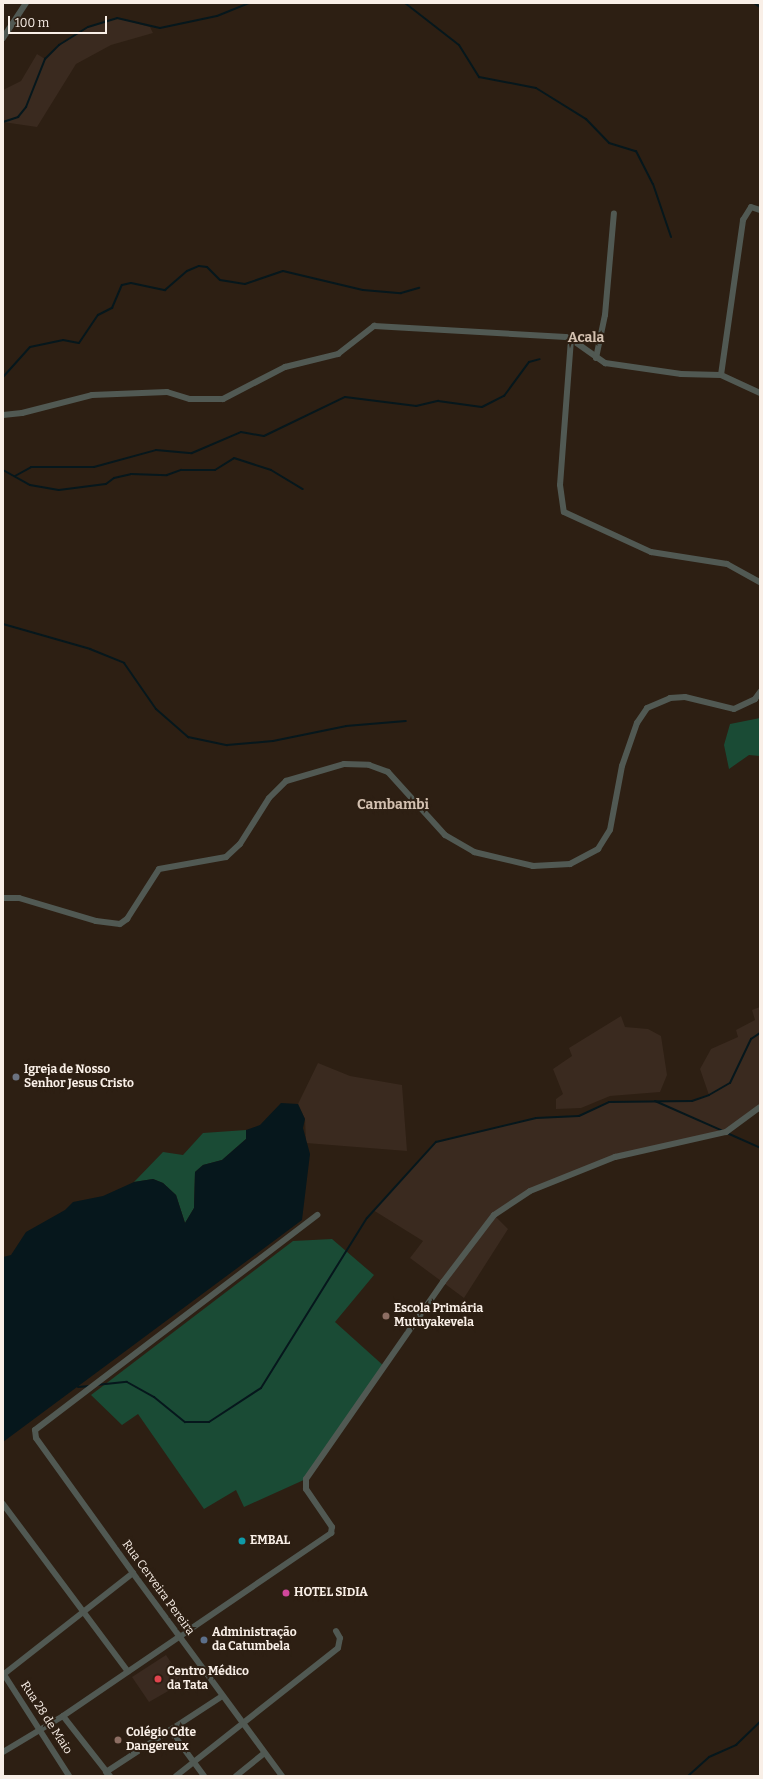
<!DOCTYPE html>
<html>
<head>
<meta charset="utf-8">
<style>
  body { margin:0 }
  #map { position:relative; width:763px; height:1779px; overflow:hidden; background:#2d1f13; font-family:Bitter,serif }
  div>[style] { position:absolute }
  .commercial>* { inset:0; background:#3a2a1f }
  .medical>* { inset:0; background:#3a2a20 }
  .green>* { inset:0; background:#1a4b35 }
  .water>* { inset:0; background:#06171c }
  .stream>* { height:2px; margin:-1px; padding:0 1px; transform-origin:1px; border-radius:1px; background:#06171c }
  .street>* { height:6px; margin:-3px; padding:0 3px; transform-origin:3px; border-radius:3px; background:#515953 }
  .dots>* { width:11px; height:11px; translate:-50% -50%; box-sizing:border-box; border:2px solid #2d1f13; border-radius:50% }
  span { translate:-50% -50%; white-space:nowrap; text-align:center; line-height:1.15; -webkit-text-stroke:4px #2d1f13; paint-order:stroke }
  .poi-label { font-size:12px; color:#f9efe7; font-weight:700 }
  .left { translate:0 -50%; text-align:left }
  .street-label { font-size:12px; color:#f9efe7 }
  .quarter-label { font-size:14px; color:#d3c0b0; font-weight:700 }
  .frame { position:absolute; inset:0; border:4px solid #f9efe7; pointer-events:none }
  .scale { position:absolute; left:8px; top:16px; width:99px; height:18px; box-sizing:border-box; border:2px solid #f9efe7; border-top:0; padding-left:5px; font-size:12px; line-height:14px; white-space:nowrap; color:#f9efe7; -webkit-text-stroke:3px #2d1f13; paint-order:stroke }
</style>
</head>
<body>
<div id="map">
  <div class="commercial">
    <i style="clip-path:polygon(117px 18px,150px 27px,153px 33px,111px 45px,76px 64px,37px 127px,3px 122px,3px 90px,21px 81px,37px 54px,45px 59px,59px 45px,88px 27px)"></i>
    <i style="clip-path:polygon(760px 1007px,760px 1107px,726px 1132px,635px 1151px,530px 1191px,494px 1215px,508px 1229px,464px 1298px,410px 1258px,423px 1241px,373px 1210px,436px 1142px,536px 1118px,579px 1116px,609px 1102px,692px 1101px,709px 1095px,700px 1069px,711px 1049px,738px 1037px,736px 1030px,755px 1020px,752px 1010px)"></i>
    <i style="clip-path:polygon(621px 1016px,625px 1027px,648px 1029px,661px 1036px,667px 1075px,660px 1092px,610px 1096px,581px 1108px,556px 1109px,556px 1099px,563px 1094px,553px 1069px,572px 1056px,569px 1048px)"></i>
    <i style="clip-path:polygon(318px 1063px,350px 1076px,402px 1085px,407px 1151px,306px 1143px,305px 1119px,298px 1104px)"></i>
  </div>
  <div class="medical">
    <i style="clip-path:polygon(166px 1655px,184px 1682px,149px 1702px,132px 1677px)"></i>
  </div>
  <div class="green">
    <i style="clip-path:polygon(760px 718px,760px 756px,749px 755px,729px 769px,724px 745px,730px 724px)"></i>
    <i style="clip-path:polygon(246px 1130px,246px 1139px,222px 1160px,203px 1165px,195px 1172px,194px 1208px,185px 1223px,176px 1195px,163px 1183px,153px 1179px,134px 1182px,163px 1152px,183px 1155px,203px 1133px)"></i>
    <i style="clip-path:polygon(332px 1239px,374px 1275px,335px 1322px,385px 1367px,306px 1479px,244px 1507px,236px 1490px,204px 1509px,138px 1414px,122px 1425px,91px 1395px,293px 1241px)"></i>
  </div>
  <div class="water">
    <i style="clip-path:polygon(281px 1103px,298px 1104px,305px 1119px,303px 1128px,310px 1154px,302px 1220px,3px 1442px,3px 1257px,11px 1255px,26px 1232px,65px 1210px,73px 1202px,103px 1196px,134px 1182px,153px 1179px,163px 1183px,176px 1195px,185px 1223px,194px 1208px,195px 1172px,203px 1165px,222px 1160px,246px 1139px,246px 1130px,260px 1125px)"></i>
  </div>
  <div class="stream">
    <i style="left:405px;top:3px;width:68px;rotate:37.9deg"></i>
    <i style="left:459px;top:45px;width:38px;rotate:58deg"></i>
    <i style="left:479px;top:77px;width:58px;rotate:10.9deg"></i>
    <i style="left:536px;top:88px;width:59px;rotate:31.8deg"></i>
    <i style="left:586px;top:119px;width:33px;rotate:46deg"></i>
    <i style="left:609px;top:143px;width:28px;rotate:17deg"></i>
    <i style="left:636px;top:151px;width:37px;rotate:63deg"></i>
    <i style="left:653px;top:184px;width:56px;rotate:71.2deg"></i>
    <i style="left:754px;top:3px;width:7px;rotate:34deg"></i>
    <i style="left:3px;top:122px;width:16px;rotate:-18deg"></i>
    <i style="left:18px;top:117px;width:13px;rotate:-51deg"></i>
    <i style="left:26px;top:107px;width:52px;rotate:-68.4deg"></i>
    <i style="left:45px;top:59px;width:20px;rotate:-45deg"></i>
    <i style="left:59px;top:45px;width:34px;rotate:-32deg"></i>
    <i style="left:88px;top:27px;width:30px;rotate:-17deg"></i>
    <i style="left:117px;top:18px;width:44px;rotate:13.1deg"></i>
    <i style="left:160px;top:28px;width:58px;rotate:-11.9deg"></i>
    <i style="left:217px;top:16px;width:35px;rotate:-22deg"></i>
    <i style="left:3px;top:377px;width:40px;rotate:-48deg"></i>
    <i style="left:30px;top:347px;width:34px;rotate:-12deg"></i>
    <i style="left:63px;top:340px;width:16px;rotate:11deg"></i>
    <i style="left:79px;top:343px;width:34px;rotate:-56deg"></i>
    <i style="left:98px;top:315px;width:16px;rotate:-27deg"></i>
    <i style="left:112px;top:308px;width:25px;rotate:-67deg"></i>
    <i style="left:122px;top:285px;width:9px;rotate:-13deg"></i>
    <i style="left:131px;top:283px;width:35px;rotate:12deg"></i>
    <i style="left:165px;top:290px;width:29px;rotate:-41deg"></i>
    <i style="left:187px;top:271px;width:13px;rotate:-23deg"></i>
    <i style="left:199px;top:266px;width:8px;rotate:7deg"></i>
    <i style="left:207px;top:267px;width:18px;rotate:45deg"></i>
    <i style="left:220px;top:280px;width:25px;rotate:9deg"></i>
    <i style="left:245px;top:284px;width:40px;rotate:-18.9deg"></i>
    <i style="left:283px;top:271px;width:82px;rotate:13.4deg"></i>
    <i style="left:363px;top:290px;width:38px;rotate:5deg"></i>
    <i style="left:401px;top:293px;width:19px;rotate:-16deg"></i>
    <i style="left:3px;top:470px;width:31px;rotate:29deg"></i>
    <i style="left:30px;top:485px;width:29px;rotate:10deg"></i>
    <i style="left:59px;top:490px;width:47px;rotate:-7.3deg"></i>
    <i style="left:106px;top:484px;width:10px;rotate:-37deg"></i>
    <i style="left:114px;top:478px;width:17px;rotate:-13deg"></i>
    <i style="left:131px;top:474px;width:36px;rotate:2deg"></i>
    <i style="left:167px;top:475px;width:15px;rotate:-20deg"></i>
    <i style="left:181px;top:470px;width:34px"></i>
    <i style="left:215px;top:470px;width:22px;rotate:-32deg"></i>
    <i style="left:234px;top:458px;width:39px;rotate:18deg"></i>
    <i style="left:271px;top:470px;width:37px;rotate:31deg"></i>
    <i style="left:15px;top:476px;width:18px;rotate:-29deg"></i>
    <i style="left:31px;top:467px;width:63px"></i>
    <i style="left:94px;top:467px;width:64px;rotate:-15.3deg"></i>
    <i style="left:156px;top:450px;width:36px;rotate:5deg"></i>
    <i style="left:192px;top:453px;width:53px;rotate:-23.2deg"></i>
    <i style="left:241px;top:432px;width:23px;rotate:10deg"></i>
    <i style="left:264px;top:436px;width:90px;rotate:-25.7deg"></i>
    <i style="left:345px;top:397px;width:72px;rotate:7.2deg"></i>
    <i style="left:416px;top:406px;width:23px;rotate:-13deg"></i>
    <i style="left:438px;top:401px;width:44px;rotate:7.8deg"></i>
    <i style="left:482px;top:407px;width:25px;rotate:-27deg"></i>
    <i style="left:504px;top:396px;width:42px;rotate:-53.7deg"></i>
    <i style="left:529px;top:362px;width:11px;rotate:-15deg"></i>
    <i style="left:3px;top:624px;width:91px;rotate:16deg"></i>
    <i style="left:90px;top:649px;width:37px;rotate:22deg"></i>
    <i style="left:124px;top:663px;width:56px;rotate:55.2deg"></i>
    <i style="left:156px;top:709px;width:43px;rotate:41.2deg"></i>
    <i style="left:188px;top:737px;width:40px;rotate:12deg"></i>
    <i style="left:227px;top:745px;width:46px;rotate:-5deg"></i>
    <i style="left:273px;top:741px;width:75px;rotate:-11.6deg"></i>
    <i style="left:346px;top:726px;width:60px;rotate:-4.8deg"></i>
    <i style="left:655px;top:1101px;width:74px;rotate:23.8deg"></i>
    <i style="left:727px;top:1133px;width:36px;rotate:24deg"></i>
    <i style="left:96px;top:1385px;width:31px;rotate:-6deg"></i>
    <i style="left:127px;top:1382px;width:31px;rotate:29deg"></i>
    <i style="left:154px;top:1397px;width:40px;rotate:39deg"></i>
    <i style="left:185px;top:1422px;width:24px"></i>
    <i style="left:209px;top:1422px;width:62px;rotate:-33.2deg"></i>
    <i style="left:261px;top:1388px;width:200px;rotate:-58.1deg"></i>
    <i style="left:367px;top:1218px;width:103px;rotate:-47.8deg"></i>
    <i style="left:436px;top:1142px;width:103px;rotate:-13.5deg"></i>
    <i style="left:536px;top:1118px;width:43px;rotate:-2.7deg"></i>
    <i style="left:579px;top:1116px;width:33px;rotate:-25deg"></i>
    <i style="left:609px;top:1102px;width:83px;rotate:-0.7deg"></i>
    <i style="left:692px;top:1101px;width:18px;rotate:-19deg"></i>
    <i style="left:709px;top:1095px;width:24px;rotate:-30deg"></i>
    <i style="left:730px;top:1083px;width:49px;rotate:-64.5deg"></i>
    <i style="left:751px;top:1039px;width:11px;rotate:-34deg"></i>
    <i style="left:78px;top:1387px;width:12px;rotate:-5deg"></i>
    <i style="left:760px;top:1671px;width:34px;rotate:90deg"></i>
    <i style="left:688px;top:1776px;width:28px;rotate:-42deg"></i>
    <i style="left:709px;top:1757px;width:30px;rotate:-24deg"></i>
    <i style="left:736px;top:1745px;width:33px;rotate:-44deg"></i>
  </div>
  <div class="street">
    <i style="left:3px;top:38px;width:42px;rotate:-56.7deg"></i>
    <i style="left:571px;top:339px;width:42px;rotate:35.2deg"></i>
    <i style="left:605px;top:363px;width:77px;rotate:8.2deg"></i>
    <i style="left:681px;top:374px;width:40px;rotate:1.4deg"></i>
    <i style="left:721px;top:375px;width:43px;rotate:24.8deg"></i>
    <i style="left:596px;top:358px;width:44px;rotate:-78.2deg"></i>
    <i style="left:605px;top:315px;width:102px;rotate:-85deg"></i>
    <i style="left:721px;top:375px;width:157px;rotate:-81.9deg"></i>
    <i style="left:743px;top:220px;width:15px;rotate:-58deg"></i>
    <i style="left:751px;top:207px;width:9px;rotate:18deg"></i>
    <i style="left:3px;top:415px;width:19px;rotate:-6deg"></i>
    <i style="left:22px;top:413px;width:72px;rotate:-14.4deg"></i>
    <i style="left:92px;top:395px;width:75px;rotate:-2.3deg"></i>
    <i style="left:167px;top:392px;width:24px;rotate:17deg"></i>
    <i style="left:190px;top:399px;width:33px"></i>
    <i style="left:223px;top:399px;width:70px;rotate:-27.3deg"></i>
    <i style="left:285px;top:367px;width:55px;rotate:-13.8deg"></i>
    <i style="left:338px;top:354px;width:46px;rotate:-37.9deg"></i>
    <i style="left:374px;top:326px;width:192px;rotate:3.3deg"></i>
    <i style="left:566px;top:337px;width:5px;rotate:22deg"></i>
    <i style="left:571px;top:339px;width:146px;rotate:94.3deg"></i>
    <i style="left:560px;top:485px;width:27px;rotate:82deg"></i>
    <i style="left:564px;top:512px;width:96px;rotate:24.7deg"></i>
    <i style="left:651px;top:552px;width:77px;rotate:9deg"></i>
    <i style="left:727px;top:564px;width:38px;rotate:29deg"></i>
    <i style="left:3px;top:898px;width:16px"></i>
    <i style="left:19px;top:898px;width:80px;rotate:16.6deg"></i>
    <i style="left:96px;top:921px;width:24px;rotate:7deg"></i>
    <i style="left:120px;top:924px;width:9px;rotate:-36deg"></i>
    <i style="left:127px;top:919px;width:59px;rotate:-57.4deg"></i>
    <i style="left:159px;top:869px;width:68px;rotate:-10.2deg"></i>
    <i style="left:226px;top:857px;width:19px;rotate:-43deg"></i>
    <i style="left:240px;top:844px;width:54px;rotate:-57.8deg"></i>
    <i style="left:269px;top:798px;width:24px;rotate:-45deg"></i>
    <i style="left:286px;top:781px;width:60px;rotate:-16.3deg"></i>
    <i style="left:344px;top:764px;width:25px;rotate:2deg"></i>
    <i style="left:369px;top:765px;width:20px;rotate:20deg"></i>
    <i style="left:388px;top:772px;width:85px;rotate:47.9deg"></i>
    <i style="left:445px;top:835px;width:34px;rotate:30deg"></i>
    <i style="left:474px;top:852px;width:61px;rotate:13.3deg"></i>
    <i style="left:533px;top:866px;width:37px;rotate:-3deg"></i>
    <i style="left:570px;top:864px;width:32px;rotate:-28deg"></i>
    <i style="left:598px;top:849px;width:22px;rotate:-58deg"></i>
    <i style="left:610px;top:830px;width:65px;rotate:-79.4deg"></i>
    <i style="left:622px;top:766px;width:46px;rotate:-70.8deg"></i>
    <i style="left:637px;top:723px;width:18px;rotate:-56deg"></i>
    <i style="left:647px;top:708px;width:25px;rotate:-23deg"></i>
    <i style="left:670px;top:698px;width:15px;rotate:-4deg"></i>
    <i style="left:685px;top:697px;width:50px;rotate:13.8deg"></i>
    <i style="left:734px;top:709px;width:23px;rotate:-25deg"></i>
    <i style="left:755px;top:699px;width:9px;rotate:-54deg"></i>
    <i style="left:3px;top:1504px;width:209px;rotate:53.3deg"></i>
    <i style="left:3px;top:1673px;width:122px;rotate:57.3deg"></i>
    <i style="left:4px;top:1674px;width:164px;rotate:-38.1deg"></i>
    <i style="left:63px;top:1716px;width:76px;rotate:51.9deg"></i>
    <i style="left:170px;top:1730px;width:57px;rotate:53.5deg"></i>
    <i style="left:3px;top:1752px;width:70px;rotate:-31deg"></i>
    <i style="left:63px;top:1716px;width:325px;rotate:-34.3deg"></i>
    <i style="left:331px;top:1533px;width:6px;rotate:-81deg"></i>
    <i style="left:332px;top:1527px;width:46px;rotate:-124.4deg"></i>
    <i style="left:306px;top:1489px;width:10px;rotate:-90deg"></i>
    <i style="left:306px;top:1479px;width:240px;rotate:-55.2deg"></i>
    <i style="left:443px;top:1282px;width:84px;rotate:-52.7deg"></i>
    <i style="left:494px;top:1215px;width:43px;rotate:-33.7deg"></i>
    <i style="left:530px;top:1191px;width:92px;rotate:-21.8deg"></i>
    <i style="left:615px;top:1157px;width:114px;rotate:-12.7deg"></i>
    <i style="left:726px;top:1132px;width:42px;rotate:-36.3deg"></i>
    <i style="left:106px;top:1772px;width:139px;rotate:-33.2deg"></i>
    <i style="left:176px;top:1776px;width:206px;rotate:-38.3deg"></i>
    <i style="left:338px;top:1648px;width:10px;rotate:-79deg"></i>
    <i style="left:340px;top:1638px;width:8px;rotate:-120deg"></i>
    <i style="left:236px;top:1776px;width:36px;rotate:-39deg"></i>
    <i style="left:282px;top:1776px;width:252px;rotate:-126.3deg"></i>
    <i style="left:133px;top:1573px;width:166px;rotate:-125.7deg"></i>
    <i style="left:36px;top:1438px;width:8px;rotate:-97deg"></i>
    <i style="left:35px;top:1430px;width:355px;rotate:-37.3deg"></i>
  </div>
  <div class="dots">
    <i style="left:16px;top:1077px;background:#6b7280"></i>
    <i style="left:386px;top:1316px;background:#8d6e63"></i>
    <i style="left:242px;top:1541px;background:#0f9aa8"></i>
    <i style="left:286px;top:1593px;background:#d1479c"></i>
    <i style="left:204px;top:1640px;background:#5c6f8a"></i>
    <i style="left:158px;top:1679px;background:#e0444e"></i>
    <i style="left:118px;top:1740px;background:#8d6e63"></i>
  </div>
  <div class="poi-label">
    <span class="left" style="left:24px;top:1077px">Igreja de Nosso<br>Senhor Jesus Cristo</span>
    <span class="left" style="left:394px;top:1316px">Escola Primária<br>Mutuyakevela</span>
    <span class="left" style="left:250px;top:1541px">EMBAL</span>
    <span class="left" style="left:294px;top:1593px">HOTEL SIDIA</span>
    <span class="left" style="left:212px;top:1640px">Administração<br>da Catumbela</span>
    <span class="left" style="left:167px;top:1679px">Centro Médico<br>da Tata</span>
    <span class="left" style="left:126px;top:1740px">Colégio Cdte<br>Dangereux</span>
  </div>
  <div class="street-label">
    <span style="left:158px;top:1588px;rotate:54deg">Rua Cerveira Pereira</span>
    <span style="left:46px;top:1718px;rotate:57deg">Rua 28 de Maio</span>
  </div>
  <div class="quarter-label">
    <span style="left:586px;top:338px">Acala</span>
    <span style="left:393px;top:805px">Cambambi</span>
  </div>
  <div class="frame"></div>
  <div class="scale">100 m</div>
</div>
</body>
</html>
